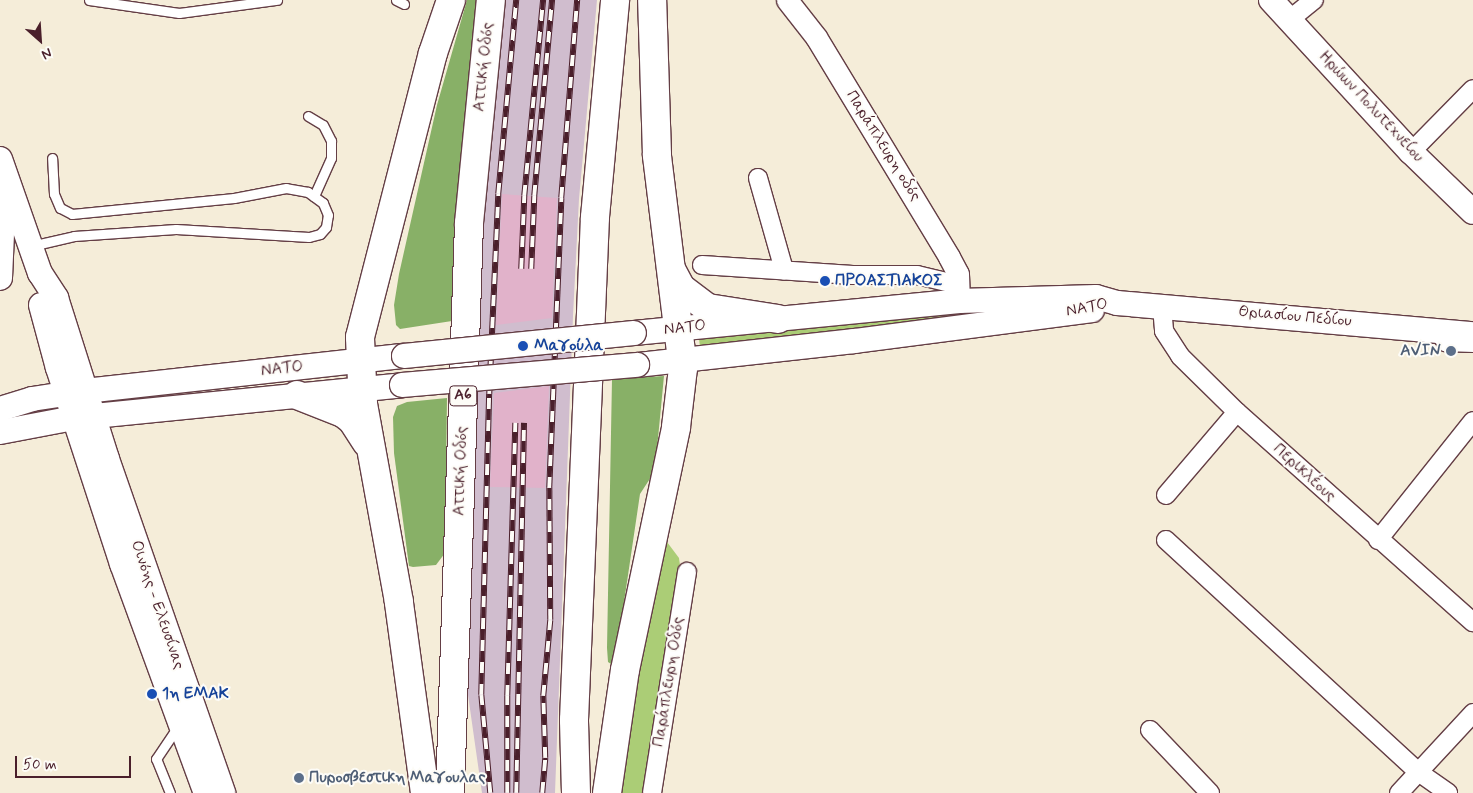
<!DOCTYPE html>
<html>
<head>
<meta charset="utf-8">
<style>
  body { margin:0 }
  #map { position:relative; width:1473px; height:793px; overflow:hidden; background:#f5edd9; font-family:Mynerve,sans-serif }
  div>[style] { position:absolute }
  .industrial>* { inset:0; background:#d0bdce }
  .green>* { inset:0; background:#abcd76 }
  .forest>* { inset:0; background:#88b067 }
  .building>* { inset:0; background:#e1b2ca }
  .roads { filter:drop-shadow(1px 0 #643e45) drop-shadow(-1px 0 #643e45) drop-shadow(0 1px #643e45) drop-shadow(0 -1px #643e45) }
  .service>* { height:9px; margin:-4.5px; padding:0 4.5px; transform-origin:4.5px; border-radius:4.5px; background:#fff }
  .minor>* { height:18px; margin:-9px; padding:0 9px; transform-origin:9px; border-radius:9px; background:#fff }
  .tertiary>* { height:21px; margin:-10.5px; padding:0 10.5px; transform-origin:10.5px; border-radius:10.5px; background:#fff }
  .secondary>* { height:24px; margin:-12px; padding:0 12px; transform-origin:12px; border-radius:12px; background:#fff }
  .motorway>* { height:28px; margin:-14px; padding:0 14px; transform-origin:14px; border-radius:14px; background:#fff }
  .rail>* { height:5.5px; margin-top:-2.75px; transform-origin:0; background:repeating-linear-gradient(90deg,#fdfcf7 0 11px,#4a1f2b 0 22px); box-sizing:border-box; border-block:1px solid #4a1f2b }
  .bridges { filter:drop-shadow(1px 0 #643e45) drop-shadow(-1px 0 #643e45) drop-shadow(0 1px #643e45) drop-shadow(0 -1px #643e45) }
  .secondary-bridge>* { height:24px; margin:-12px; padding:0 12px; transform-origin:12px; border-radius:12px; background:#fff }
  .dots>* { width:14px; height:14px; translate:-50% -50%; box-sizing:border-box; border:2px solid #fdfcf7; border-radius:50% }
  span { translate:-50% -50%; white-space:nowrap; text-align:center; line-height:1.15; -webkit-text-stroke:4px #fdfcf7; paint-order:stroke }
  .shield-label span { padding:1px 4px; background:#fdfcf7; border:1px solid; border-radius:4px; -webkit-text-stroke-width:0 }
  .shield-label { font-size:15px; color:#4a1f2b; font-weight:700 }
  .street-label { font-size:16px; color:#4a1f2b }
  .transit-label { font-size:16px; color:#164399; font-weight:700 }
  .left { translate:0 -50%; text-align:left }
  .service-label { font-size:16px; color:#4e5e75; font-weight:700 }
  .right { translate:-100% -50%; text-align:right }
  .north { position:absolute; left:15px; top:15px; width:50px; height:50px; -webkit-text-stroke:4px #fdfcf7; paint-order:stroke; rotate:154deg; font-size:14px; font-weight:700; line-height:20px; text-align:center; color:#4a1f2b }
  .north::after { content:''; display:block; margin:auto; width:18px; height:22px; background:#4a1f2b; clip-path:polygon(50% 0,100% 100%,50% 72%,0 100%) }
  .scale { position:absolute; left:15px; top:756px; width:116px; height:22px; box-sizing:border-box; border:2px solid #4a1f2b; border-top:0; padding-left:6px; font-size:15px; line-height:18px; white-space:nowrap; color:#4a1f2b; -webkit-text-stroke:4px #fdfcf7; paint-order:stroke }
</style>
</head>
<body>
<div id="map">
  <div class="industrial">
    <i style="clip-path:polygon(498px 0,597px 0,579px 199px,573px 316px,555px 793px,482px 793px,468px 695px,468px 487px,473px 328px)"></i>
  </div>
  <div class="green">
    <i style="clip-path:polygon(973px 307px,973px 317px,700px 348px,699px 338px)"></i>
    <i style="clip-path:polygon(667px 542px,679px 558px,681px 573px,646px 793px,620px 793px,642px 649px)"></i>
  </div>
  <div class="forest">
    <i style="clip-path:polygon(467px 0,479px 0,473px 33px,452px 321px,400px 329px,396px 325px,394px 305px,399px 274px,437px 105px)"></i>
    <i style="clip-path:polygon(664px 376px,656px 459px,653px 474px,640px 494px,615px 663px,611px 664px,608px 662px,607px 648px,612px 379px)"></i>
    <i style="clip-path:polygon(447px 398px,445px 553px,436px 565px,413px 567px,409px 566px,394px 453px,393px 417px,397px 406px,407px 402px)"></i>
  </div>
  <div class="building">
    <i style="clip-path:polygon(502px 194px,557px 198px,552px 318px,496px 325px)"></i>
    <i style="clip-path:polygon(549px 386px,545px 488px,490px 487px,494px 393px)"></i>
  </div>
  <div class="roads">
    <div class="service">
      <i style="left:89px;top:0;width:91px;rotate:8.2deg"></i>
      <i style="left:179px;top:13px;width:99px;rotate:-7.6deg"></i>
      <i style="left:396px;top:0;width:9px;rotate:27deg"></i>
      <i style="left:308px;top:116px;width:17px;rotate:31deg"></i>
      <i style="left:323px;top:125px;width:18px;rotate:63deg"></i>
      <i style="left:331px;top:141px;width:17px;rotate:90deg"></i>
      <i style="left:331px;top:158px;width:42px;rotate:114.1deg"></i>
      <i style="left:31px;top:246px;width:44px;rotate:-13.1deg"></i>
      <i style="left:74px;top:236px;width:102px;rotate:-3.9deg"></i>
      <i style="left:176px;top:229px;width:133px;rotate:3.4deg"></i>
      <i style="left:309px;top:237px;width:11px;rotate:-15deg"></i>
      <i style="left:320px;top:234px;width:9px;rotate:-49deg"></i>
      <i style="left:326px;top:227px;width:12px;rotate:-81deg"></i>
      <i style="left:328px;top:215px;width:13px;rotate:-113deg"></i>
      <i style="left:323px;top:203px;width:19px;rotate:-144deg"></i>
      <i style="left:308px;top:192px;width:22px;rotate:-170deg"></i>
      <i style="left:286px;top:188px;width:53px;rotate:169.1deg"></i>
      <i style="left:234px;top:198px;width:163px;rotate:174.4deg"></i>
      <i style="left:72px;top:214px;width:13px;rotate:-153deg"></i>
      <i style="left:60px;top:208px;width:15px;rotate:-113deg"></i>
      <i style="left:54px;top:194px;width:36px;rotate:-93deg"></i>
      <i style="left:1434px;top:334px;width:16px;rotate:50deg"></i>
      <i style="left:1444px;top:346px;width:29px;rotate:2deg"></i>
      <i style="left:170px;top:793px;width:37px;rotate:-112deg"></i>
      <i style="left:156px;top:759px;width:40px;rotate:-56deg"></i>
    </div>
    <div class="minor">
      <i style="left:1289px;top:20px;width:32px;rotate:-39deg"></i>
      <i style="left:1411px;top:152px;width:88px;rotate:-45.5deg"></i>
      <i style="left:758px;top:178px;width:96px;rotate:74.2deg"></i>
      <i style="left:702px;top:265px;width:151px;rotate:3.8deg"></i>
      <i style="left:853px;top:275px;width:64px"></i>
      <i style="left:917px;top:275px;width:43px;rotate:13.4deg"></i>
      <i style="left:1162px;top:307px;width:24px;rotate:85deg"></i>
      <i style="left:1164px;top:331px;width:30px;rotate:57deg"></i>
      <i style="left:1180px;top:356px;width:80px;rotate:44.5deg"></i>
      <i style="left:1237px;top:412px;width:316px;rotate:41.7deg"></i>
      <i style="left:1166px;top:495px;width:109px;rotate:-49.5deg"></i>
      <i style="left:1166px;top:540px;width:341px;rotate:42.6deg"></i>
      <i style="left:1417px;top:771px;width:38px;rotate:35deg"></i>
      <i style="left:1378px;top:540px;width:152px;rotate:-51.4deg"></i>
      <i style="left:1150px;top:730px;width:87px;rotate:46.4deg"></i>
      <i style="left:652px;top:793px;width:224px;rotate:-81deg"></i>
      <i style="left:1399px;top:793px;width:109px;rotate:-47.2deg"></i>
    </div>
    <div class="tertiary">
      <i style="left:787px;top:0;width:47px;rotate:51.9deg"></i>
      <i style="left:816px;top:37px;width:257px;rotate:58.8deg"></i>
      <i style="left:949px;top:257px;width:19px;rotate:62deg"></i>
      <i style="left:958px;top:274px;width:27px;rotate:88deg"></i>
    </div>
    <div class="secondary">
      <i style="left:1271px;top:0;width:207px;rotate:47.4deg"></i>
      <i style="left:1411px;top:152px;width:86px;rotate:44.1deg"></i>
      <i style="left:0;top:159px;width:121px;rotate:70.7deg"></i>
      <i style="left:40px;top:273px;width:30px;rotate:57deg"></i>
      <i style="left:56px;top:298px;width:169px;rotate:72.4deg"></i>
      <i style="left:107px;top:459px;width:354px;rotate:70.8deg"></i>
      <i style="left:0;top:278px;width:88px;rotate:-87.4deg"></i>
      <i style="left:41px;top:305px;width:65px;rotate:74.9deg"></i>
      <i style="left:58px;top:368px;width:206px;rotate:71.9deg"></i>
      <i style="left:122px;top:564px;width:244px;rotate:69.9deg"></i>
      <i style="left:634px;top:333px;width:327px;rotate:-5.6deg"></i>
      <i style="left:959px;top:301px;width:137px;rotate:-1.7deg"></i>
      <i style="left:1096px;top:297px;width:22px;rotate:16deg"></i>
      <i style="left:1117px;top:303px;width:357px;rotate:5deg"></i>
      <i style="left:637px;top:365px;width:218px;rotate:-6.3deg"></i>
      <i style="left:854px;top:341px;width:240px;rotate:-7.4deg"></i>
      <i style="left:0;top:409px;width:34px;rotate:-17deg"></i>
      <i style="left:32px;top:399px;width:54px;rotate:-8.6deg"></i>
      <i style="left:85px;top:391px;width:321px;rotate:-6.3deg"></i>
      <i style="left:0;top:432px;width:75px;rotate:-10.7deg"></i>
      <i style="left:74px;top:418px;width:330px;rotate:-5.7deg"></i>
    </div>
    <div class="motorway">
      <i style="left:672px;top:271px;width:19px;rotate:62deg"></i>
      <i style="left:681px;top:288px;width:34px;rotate:37deg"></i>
      <i style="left:708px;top:308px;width:71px;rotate:8.9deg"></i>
      <i style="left:297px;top:395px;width:49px;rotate:21.4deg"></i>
      <i style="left:343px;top:413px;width:11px;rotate:38deg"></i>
      <i style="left:352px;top:420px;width:27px;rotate:57deg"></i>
      <i style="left:425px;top:793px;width:193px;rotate:-97.8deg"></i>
      <i style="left:399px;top:602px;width:201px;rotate:-100.3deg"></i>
      <i style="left:363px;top:404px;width:67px;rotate:-92.6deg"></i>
      <i style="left:360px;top:337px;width:293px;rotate:-75.6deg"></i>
      <i style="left:433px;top:53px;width:56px;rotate:-71.2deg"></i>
      <i style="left:450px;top:793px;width:570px;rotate:-88.09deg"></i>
      <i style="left:469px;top:223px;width:224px;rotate:-84.4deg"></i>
      <i style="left:576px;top:793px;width:73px;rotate:-91.6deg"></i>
      <i style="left:574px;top:720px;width:503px;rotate:-87.61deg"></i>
      <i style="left:595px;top:217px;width:218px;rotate:-84.7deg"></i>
      <i style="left:607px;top:793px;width:124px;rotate:-81.7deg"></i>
      <i style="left:625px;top:670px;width:248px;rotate:-78.1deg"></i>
      <i style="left:676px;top:427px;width:59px;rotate:-83.2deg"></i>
      <i style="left:683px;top:368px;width:215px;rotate:-97deg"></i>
      <i style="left:657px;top:155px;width:155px;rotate:-91.8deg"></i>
    </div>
  </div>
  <div class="rail">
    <i style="left:521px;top:269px;width:73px;rotate:-87.6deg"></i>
    <i style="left:524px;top:196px;width:197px;rotate:-84.5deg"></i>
    <i style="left:531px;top:269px;width:73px;rotate:-87.6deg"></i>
    <i style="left:534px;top:196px;width:197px;rotate:-84.8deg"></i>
    <i style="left:490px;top:793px;width:98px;rotate:-95.2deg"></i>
    <i style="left:481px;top:695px;width:301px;rotate:-88.5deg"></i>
    <i style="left:489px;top:394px;width:200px;rotate:-87.4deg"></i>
    <i style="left:498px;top:194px;width:195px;rotate:-84.7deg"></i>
    <i style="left:507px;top:793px;width:97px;rotate:-90deg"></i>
    <i style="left:507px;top:696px;width:273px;rotate:-88.3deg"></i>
    <i style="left:516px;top:793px;width:370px;rotate:-88.8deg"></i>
    <i style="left:542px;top:793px;width:35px;rotate:-85deg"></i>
    <i style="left:545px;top:758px;width:62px;rotate:-91.8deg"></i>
    <i style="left:543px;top:696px;width:76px;rotate:-84.7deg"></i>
    <i style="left:550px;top:620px;width:132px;rotate:-90.4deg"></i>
    <i style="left:549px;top:488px;width:290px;rotate:-87.6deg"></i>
    <i style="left:561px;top:198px;width:199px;rotate:-85.4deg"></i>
  </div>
  <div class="bridges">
    <div class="secondary-bridge">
      <i style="left:404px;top:356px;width:231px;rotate:-5.7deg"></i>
      <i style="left:402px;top:385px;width:236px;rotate:-4.9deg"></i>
    </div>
  </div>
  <div class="dots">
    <i style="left:825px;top:281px;background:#1a4fb4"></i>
    <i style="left:523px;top:346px;background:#1a4fb4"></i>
    <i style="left:1451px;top:351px;background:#5c6f8a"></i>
    <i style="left:152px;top:694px;background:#1a4fb4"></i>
    <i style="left:299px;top:778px;background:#5c6f8a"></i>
  </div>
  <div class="shield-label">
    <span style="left:463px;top:396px">Α6</span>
  </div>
  <div class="street-label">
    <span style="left:484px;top:67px;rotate:-84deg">Αττική Οδός</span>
    <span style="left:1371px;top:107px;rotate:47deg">Ηρώων Πολυτεχνείου</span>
    <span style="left:883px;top:146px;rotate:58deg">Παράπλευρη οδός</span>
    <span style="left:1087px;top:308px;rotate:-11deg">ΝΑΤΟ</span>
    <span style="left:1295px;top:317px;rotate:5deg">Θριασίου Πεδίου</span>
    <span style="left:685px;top:328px;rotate:-6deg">ΝΑΤΟ</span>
    <span style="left:282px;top:369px;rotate:-6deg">ΝΑΤΟ</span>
    <span style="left:461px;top:471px;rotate:-88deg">Αττική Οδός</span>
    <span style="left:1304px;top:473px;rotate:42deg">Περικλέους</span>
    <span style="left:157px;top:605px;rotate:71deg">Οινόης - Ελευσίνας</span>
    <span style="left:669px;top:682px;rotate:-81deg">Παράπλευρη Οδός</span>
  </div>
  <div class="transit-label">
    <span class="left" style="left:835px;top:281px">ΠΡΟΑΣΤΙΑΚΟΣ</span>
    <span class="left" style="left:534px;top:346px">Μαγούλα</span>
    <span class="left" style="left:162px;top:694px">1η ΕΜΑΚ</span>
  </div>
  <div class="service-label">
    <span class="right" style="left:1441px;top:351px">AVIN</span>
    <span class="left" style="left:309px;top:778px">Πυροσβεστικη Μαγουλας</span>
  </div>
  <div class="north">N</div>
  <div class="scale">50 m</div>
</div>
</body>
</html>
